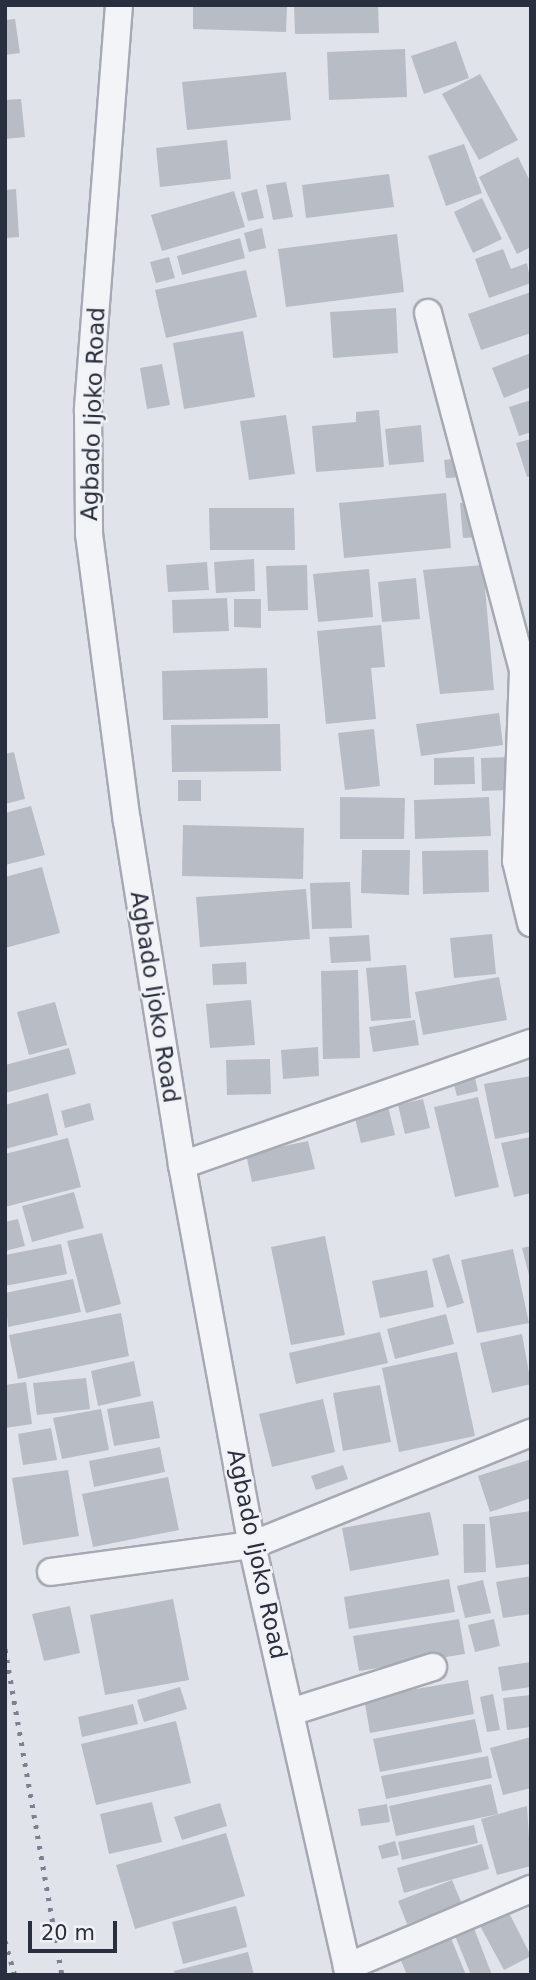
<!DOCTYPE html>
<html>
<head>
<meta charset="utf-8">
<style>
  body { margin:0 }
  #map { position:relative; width:536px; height:1980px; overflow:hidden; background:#e0e3e9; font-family:"DejaVu Sans",sans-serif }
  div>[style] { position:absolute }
  .building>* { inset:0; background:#b8bcc5 }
  .roads { filter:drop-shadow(2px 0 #a6a9b3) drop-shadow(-2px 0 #a6a9b3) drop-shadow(0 2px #a6a9b3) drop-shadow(0 -2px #a6a9b3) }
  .street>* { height:26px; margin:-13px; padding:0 13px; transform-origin:13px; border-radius:13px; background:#f3f4f7 }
  .rail>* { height:5px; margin-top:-2.5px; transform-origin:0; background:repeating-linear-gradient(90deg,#7b8192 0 3.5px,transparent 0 10.5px) }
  span { translate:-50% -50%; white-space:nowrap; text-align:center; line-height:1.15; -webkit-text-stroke:5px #f0f2f6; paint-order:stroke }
  .street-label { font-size:23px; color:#2a2f3f }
  .frame { position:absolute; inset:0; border:7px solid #2a2f3f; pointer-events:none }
  .scale { position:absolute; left:28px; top:1921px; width:89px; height:32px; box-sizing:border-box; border:4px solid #2a2f3f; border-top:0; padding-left:9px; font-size:21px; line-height:24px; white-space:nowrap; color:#2a2f3f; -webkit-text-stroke:5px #f0f2f6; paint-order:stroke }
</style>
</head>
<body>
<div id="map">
  <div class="building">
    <i style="clip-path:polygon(193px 5px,287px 5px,286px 32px,193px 29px)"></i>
    <i style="clip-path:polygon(294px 5px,378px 5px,379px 33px,295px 34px)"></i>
    <i style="clip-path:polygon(15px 19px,20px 53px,5px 55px,5px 20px)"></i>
    <i style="clip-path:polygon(456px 41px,469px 78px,424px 94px,411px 56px)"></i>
    <i style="clip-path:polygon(405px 49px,407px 97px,329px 100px,327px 52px)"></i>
    <i style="clip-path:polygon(286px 72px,291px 120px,187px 130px,182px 82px)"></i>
    <i style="clip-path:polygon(480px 74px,518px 140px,479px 160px,442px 94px)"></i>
    <i style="clip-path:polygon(21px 99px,25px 137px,5px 139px,5px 100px)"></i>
    <i style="clip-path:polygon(227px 140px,231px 179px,160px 187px,156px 148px)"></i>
    <i style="clip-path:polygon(464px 144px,482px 193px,446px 206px,428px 156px)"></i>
    <i style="clip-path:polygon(518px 157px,531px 183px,531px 247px,517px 254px,479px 177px)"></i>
    <i style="clip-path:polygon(389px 174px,394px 207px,306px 218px,302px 185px)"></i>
    <i style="clip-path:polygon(286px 182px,293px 217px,273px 220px,266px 185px)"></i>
    <i style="clip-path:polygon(16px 189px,19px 237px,5px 238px,5px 190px)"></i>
    <i style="clip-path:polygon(257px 189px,264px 218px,248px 221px,241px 193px)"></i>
    <i style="clip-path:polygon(234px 191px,245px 227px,162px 251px,151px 215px)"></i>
    <i style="clip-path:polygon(482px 198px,502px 239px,473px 253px,454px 212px)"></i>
    <i style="clip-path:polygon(262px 228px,266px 248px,249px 252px,244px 233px)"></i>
    <i style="clip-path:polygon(397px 234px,404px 292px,286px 307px,278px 249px)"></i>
    <i style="clip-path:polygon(240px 238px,245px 258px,182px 275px,177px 256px)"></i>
    <i style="clip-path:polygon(503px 249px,511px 269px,527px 263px,531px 283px,489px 298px,475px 259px)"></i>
    <i style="clip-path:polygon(169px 257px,175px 278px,156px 283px,150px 262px)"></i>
    <i style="clip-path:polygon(246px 270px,257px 317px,166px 338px,155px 290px)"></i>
    <i style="clip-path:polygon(531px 292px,531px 333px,481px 350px,468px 314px)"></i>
    <i style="clip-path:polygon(396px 308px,398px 353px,333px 358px,330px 312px)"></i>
    <i style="clip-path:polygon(243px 331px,255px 397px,184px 409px,173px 343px)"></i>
    <i style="clip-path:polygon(531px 353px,531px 387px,504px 398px,492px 368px)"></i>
    <i style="clip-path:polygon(162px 364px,170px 405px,147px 409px,140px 368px)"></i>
    <i style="clip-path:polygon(531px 400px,531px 432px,519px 436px,509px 407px)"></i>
    <i style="clip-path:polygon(379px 410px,384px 467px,316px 472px,312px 426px,356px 422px,356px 412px)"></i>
    <i style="clip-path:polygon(286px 415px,295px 474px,249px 480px,240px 421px)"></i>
    <i style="clip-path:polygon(421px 425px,424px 462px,389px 465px,385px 429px)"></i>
    <i style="clip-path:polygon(531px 439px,531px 476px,527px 477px,516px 443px)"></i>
    <i style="clip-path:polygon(462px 458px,464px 477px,446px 478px,444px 460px)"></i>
    <i style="clip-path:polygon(446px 493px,451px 548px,344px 558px,339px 503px)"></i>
    <i style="clip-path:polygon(476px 502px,478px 537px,463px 538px,460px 503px)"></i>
    <i style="clip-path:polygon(209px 508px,294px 508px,295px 550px,210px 550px)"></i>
    <i style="clip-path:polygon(254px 559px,255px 591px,216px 593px,214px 562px)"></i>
    <i style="clip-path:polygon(207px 562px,209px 590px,168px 592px,166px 565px)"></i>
    <i style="clip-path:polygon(307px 565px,308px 610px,268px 611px,266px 566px)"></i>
    <i style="clip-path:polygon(483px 565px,494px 690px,440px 694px,423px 570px)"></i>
    <i style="clip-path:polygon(369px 569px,373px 617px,318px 622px,313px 574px)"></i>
    <i style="clip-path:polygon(416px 578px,420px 619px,382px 622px,378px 582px)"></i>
    <i style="clip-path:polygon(227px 598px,229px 631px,173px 633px,172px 600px)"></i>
    <i style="clip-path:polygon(234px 599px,261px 599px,261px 628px,234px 627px)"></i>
    <i style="clip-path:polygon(381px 625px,385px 667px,371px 668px,376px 719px,326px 724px,317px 631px)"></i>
    <i style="clip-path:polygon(267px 668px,268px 718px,163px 720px,162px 671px)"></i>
    <i style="clip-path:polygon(499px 713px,503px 745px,421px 756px,416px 724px)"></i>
    <i style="clip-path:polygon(280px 724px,281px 771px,172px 772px,171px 725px)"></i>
    <i style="clip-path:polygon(374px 729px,380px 786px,345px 790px,338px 733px)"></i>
    <i style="clip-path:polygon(14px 752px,25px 799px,5px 804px,5px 754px)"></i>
    <i style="clip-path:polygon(474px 757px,475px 784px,434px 785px,434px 758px)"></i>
    <i style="clip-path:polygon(510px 757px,510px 790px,482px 791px,481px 758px)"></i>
    <i style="clip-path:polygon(178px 780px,201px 780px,201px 801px,178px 801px)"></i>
    <i style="clip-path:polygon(340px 797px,405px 798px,404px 839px,340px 839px)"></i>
    <i style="clip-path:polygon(489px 797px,491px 836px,415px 839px,414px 800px)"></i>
    <i style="clip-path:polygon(31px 806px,45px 855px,5px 865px,5px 813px)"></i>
    <i style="clip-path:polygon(183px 825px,304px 828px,303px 879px,182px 876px)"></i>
    <i style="clip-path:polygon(362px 850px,410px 850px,409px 895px,361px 893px)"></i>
    <i style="clip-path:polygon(488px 850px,489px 892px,423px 894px,422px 851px)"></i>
    <i style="clip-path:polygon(42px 867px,60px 933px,5px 948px,5px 877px)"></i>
    <i style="clip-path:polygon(350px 882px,352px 928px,312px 929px,310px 883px)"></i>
    <i style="clip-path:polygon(306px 889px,310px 939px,200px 947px,196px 897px)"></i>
    <i style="clip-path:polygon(492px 934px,496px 974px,454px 978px,450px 938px)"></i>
    <i style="clip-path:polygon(369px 935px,371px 961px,331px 963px,329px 937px)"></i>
    <i style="clip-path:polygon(246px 962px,247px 984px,213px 985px,212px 964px)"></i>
    <i style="clip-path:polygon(406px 965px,411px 1018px,371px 1021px,366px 968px)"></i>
    <i style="clip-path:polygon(358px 970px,360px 1058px,323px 1059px,321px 971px)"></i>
    <i style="clip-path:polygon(499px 977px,507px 1020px,423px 1035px,415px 992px)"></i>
    <i style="clip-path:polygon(251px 1000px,255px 1045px,210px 1048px,206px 1004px)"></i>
    <i style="clip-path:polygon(55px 1002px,67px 1045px,29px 1055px,17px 1012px)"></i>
    <i style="clip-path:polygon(415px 1020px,419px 1045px,373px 1052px,369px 1027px)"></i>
    <i style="clip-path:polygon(318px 1047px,319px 1076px,283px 1079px,281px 1050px)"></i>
    <i style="clip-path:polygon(69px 1048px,76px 1074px,5px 1093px,5px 1065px)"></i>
    <i style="clip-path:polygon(270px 1059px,271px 1094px,227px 1095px,226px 1060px)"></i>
    <i style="clip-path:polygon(474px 1073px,478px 1091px,457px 1096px,452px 1077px)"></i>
    <i style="clip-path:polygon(531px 1076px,531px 1132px,495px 1139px,484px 1084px)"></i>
    <i style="clip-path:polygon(48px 1093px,58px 1135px,5px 1149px,5px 1105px)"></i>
    <i style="clip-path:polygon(478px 1097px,499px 1187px,455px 1197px,434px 1107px)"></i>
    <i style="clip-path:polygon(423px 1099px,430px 1128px,405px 1134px,398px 1105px)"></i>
    <i style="clip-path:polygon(387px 1102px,395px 1135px,361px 1143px,353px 1110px)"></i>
    <i style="clip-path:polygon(90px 1103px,94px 1120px,65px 1128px,61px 1111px)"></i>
    <i style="clip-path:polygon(531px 1137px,531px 1193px,514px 1197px,501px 1143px)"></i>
    <i style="clip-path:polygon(68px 1138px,81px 1187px,5px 1207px,5px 1154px)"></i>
    <i style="clip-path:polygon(308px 1141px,315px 1169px,252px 1182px,246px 1154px)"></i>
    <i style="clip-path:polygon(74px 1192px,84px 1228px,32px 1242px,22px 1206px)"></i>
    <i style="clip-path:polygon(18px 1219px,25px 1246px,5px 1251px,5px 1222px)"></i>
    <i style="clip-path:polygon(102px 1233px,121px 1304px,86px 1313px,67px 1241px)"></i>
    <i style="clip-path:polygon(325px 1236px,345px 1335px,291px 1345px,271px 1247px)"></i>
    <i style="clip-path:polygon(61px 1244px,67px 1274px,5px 1286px,5px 1255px)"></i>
    <i style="clip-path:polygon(531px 1246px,531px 1279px,530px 1279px,522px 1248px)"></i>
    <i style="clip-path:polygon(513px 1249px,529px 1323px,477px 1333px,461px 1260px)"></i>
    <i style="clip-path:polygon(449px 1254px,464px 1303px,447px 1308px,432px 1259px)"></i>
    <i style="clip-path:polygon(427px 1270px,434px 1307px,380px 1318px,372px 1281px)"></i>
    <i style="clip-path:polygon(73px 1279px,81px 1312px,8px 1327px,5px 1293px)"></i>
    <i style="clip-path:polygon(121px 1313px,129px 1356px,18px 1379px,9px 1335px)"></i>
    <i style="clip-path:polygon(446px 1314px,454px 1344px,395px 1359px,387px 1329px)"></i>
    <i style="clip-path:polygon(380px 1332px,388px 1363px,296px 1384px,289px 1353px)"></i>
    <i style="clip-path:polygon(522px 1334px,531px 1384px,492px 1393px,480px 1343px)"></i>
    <i style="clip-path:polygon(457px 1352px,475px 1436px,399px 1452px,382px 1368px)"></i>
    <i style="clip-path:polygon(134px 1361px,141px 1396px,98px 1406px,91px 1371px)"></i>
    <i style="clip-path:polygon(86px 1378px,90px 1409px,37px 1415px,33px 1383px)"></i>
    <i style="clip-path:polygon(26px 1382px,32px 1424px,5px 1428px,5px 1385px)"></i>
    <i style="clip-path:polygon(380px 1385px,391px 1442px,343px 1451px,333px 1393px)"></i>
    <i style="clip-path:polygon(323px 1399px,335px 1452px,272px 1467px,259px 1414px)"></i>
    <i style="clip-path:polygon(153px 1401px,160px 1438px,114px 1446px,107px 1409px)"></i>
    <i style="clip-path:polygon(101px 1409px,109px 1450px,62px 1459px,53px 1418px)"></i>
    <i style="clip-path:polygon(51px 1428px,57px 1460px,23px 1465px,18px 1434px)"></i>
    <i style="clip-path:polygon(160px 1447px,165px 1472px,94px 1487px,89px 1461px)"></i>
    <i style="clip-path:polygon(531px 1459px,531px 1498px,490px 1512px,478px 1476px)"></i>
    <i style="clip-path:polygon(343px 1465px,348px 1479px,316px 1490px,311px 1476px)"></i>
    <i style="clip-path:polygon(68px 1470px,79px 1536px,23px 1545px,12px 1478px)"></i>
    <i style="clip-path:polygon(168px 1477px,179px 1530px,93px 1547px,82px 1494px)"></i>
    <i style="clip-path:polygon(531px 1511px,531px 1564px,496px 1568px,489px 1517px)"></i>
    <i style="clip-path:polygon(430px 1512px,439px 1555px,350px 1571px,342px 1528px)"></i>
    <i style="clip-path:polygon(463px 1524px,485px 1524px,486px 1572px,464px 1573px)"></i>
    <i style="clip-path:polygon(531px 1576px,531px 1614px,503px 1618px,496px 1582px)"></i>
    <i style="clip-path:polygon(449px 1579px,455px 1612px,349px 1629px,344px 1597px)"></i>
    <i style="clip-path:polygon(483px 1580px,491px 1613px,465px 1618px,457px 1586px)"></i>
    <i style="clip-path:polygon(173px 1599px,189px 1680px,105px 1695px,90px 1615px)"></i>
    <i style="clip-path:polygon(70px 1606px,80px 1653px,44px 1661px,32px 1614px)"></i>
    <i style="clip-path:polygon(459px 1619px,465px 1654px,359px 1671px,353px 1636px)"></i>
    <i style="clip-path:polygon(494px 1619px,500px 1646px,475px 1652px,468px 1625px)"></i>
    <i style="clip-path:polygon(531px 1662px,531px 1687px,502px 1691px,498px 1667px)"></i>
    <i style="clip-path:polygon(468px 1680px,474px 1714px,370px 1733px,364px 1698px)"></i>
    <i style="clip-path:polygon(180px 1687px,187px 1709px,144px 1722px,137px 1700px)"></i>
    <i style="clip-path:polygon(493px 1694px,500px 1730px,487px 1732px,480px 1697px)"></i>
    <i style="clip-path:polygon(531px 1695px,531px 1727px,507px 1730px,503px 1698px)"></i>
    <i style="clip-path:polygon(133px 1704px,138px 1724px,82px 1737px,78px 1717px)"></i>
    <i style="clip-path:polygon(475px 1719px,482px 1752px,380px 1772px,373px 1739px)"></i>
    <i style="clip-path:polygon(176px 1721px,191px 1783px,96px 1805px,81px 1744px)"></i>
    <i style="clip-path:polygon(531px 1737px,531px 1788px,503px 1795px,490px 1748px)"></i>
    <i style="clip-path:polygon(488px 1756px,492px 1778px,386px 1799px,381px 1776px)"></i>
    <i style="clip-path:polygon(491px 1784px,498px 1814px,396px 1836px,389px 1806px)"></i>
    <i style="clip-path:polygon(152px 1802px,162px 1842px,109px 1854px,100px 1814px)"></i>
    <i style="clip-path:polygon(220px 1803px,227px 1826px,182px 1840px,174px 1817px)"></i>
    <i style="clip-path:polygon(387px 1804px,390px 1822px,361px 1826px,358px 1809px)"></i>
    <i style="clip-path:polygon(527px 1806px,531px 1866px,497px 1875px,481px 1819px)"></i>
    <i style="clip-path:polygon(474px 1825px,478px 1843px,402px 1860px,398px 1842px)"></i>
    <i style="clip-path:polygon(226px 1833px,245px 1896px,135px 1929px,116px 1865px)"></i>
    <i style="clip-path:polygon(395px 1841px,399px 1855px,382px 1859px,378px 1846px)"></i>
    <i style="clip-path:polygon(482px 1844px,489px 1869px,404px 1893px,397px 1868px)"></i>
    <i style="clip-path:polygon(452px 1880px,462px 1904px,407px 1924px,398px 1901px)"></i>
    <i style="clip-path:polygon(236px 1906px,247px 1947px,183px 1964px,172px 1922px)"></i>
    <i style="clip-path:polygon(507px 1909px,531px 1956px,504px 1970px,479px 1924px)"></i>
    <i style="clip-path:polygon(472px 1923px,492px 1975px,471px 1975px,453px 1931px)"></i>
    <i style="clip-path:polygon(448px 1931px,466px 1975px,407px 1975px,397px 1951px)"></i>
    <i style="clip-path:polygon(248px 1952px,254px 1975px,175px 1975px,174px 1971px)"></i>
  </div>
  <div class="roads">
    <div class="street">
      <i style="left:119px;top:5px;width:407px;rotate:94.4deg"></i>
      <i style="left:88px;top:411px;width:123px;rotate:89.5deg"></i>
      <i style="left:89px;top:534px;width:290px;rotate:82.5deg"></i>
      <i style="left:127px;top:821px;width:348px;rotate:80.9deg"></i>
      <i style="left:182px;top:1165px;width:386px;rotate:79.6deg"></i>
      <i style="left:252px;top:1545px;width:441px;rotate:77.3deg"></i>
      <i style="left:428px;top:313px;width:370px;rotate:75.1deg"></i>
      <i style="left:523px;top:671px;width:190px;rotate:92.1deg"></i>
      <i style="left:516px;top:861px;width:64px;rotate:76.4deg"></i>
      <i style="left:182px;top:1165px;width:370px;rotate:-19.3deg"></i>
      <i style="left:51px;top:1572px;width:203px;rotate:-7.7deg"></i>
      <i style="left:252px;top:1545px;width:301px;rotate:-21.9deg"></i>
      <i style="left:291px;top:1712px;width:149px;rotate:-17.6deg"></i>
      <i style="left:347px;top:1967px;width:200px;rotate:-23deg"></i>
    </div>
  </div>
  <div class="rail">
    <i style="left:5px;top:1649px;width:331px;rotate:80.1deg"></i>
    <i style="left:5px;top:1941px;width:35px;rotate:74deg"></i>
  </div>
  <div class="street-label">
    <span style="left:93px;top:414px;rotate:-88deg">Agbado Ijoko Road</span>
    <span style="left:155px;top:997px;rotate:81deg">Agbado Ijoko Road</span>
    <span style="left:257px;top:1554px;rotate:78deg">Agbado Ijoko Road</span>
  </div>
  <div class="frame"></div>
  <div class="scale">20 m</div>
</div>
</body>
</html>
